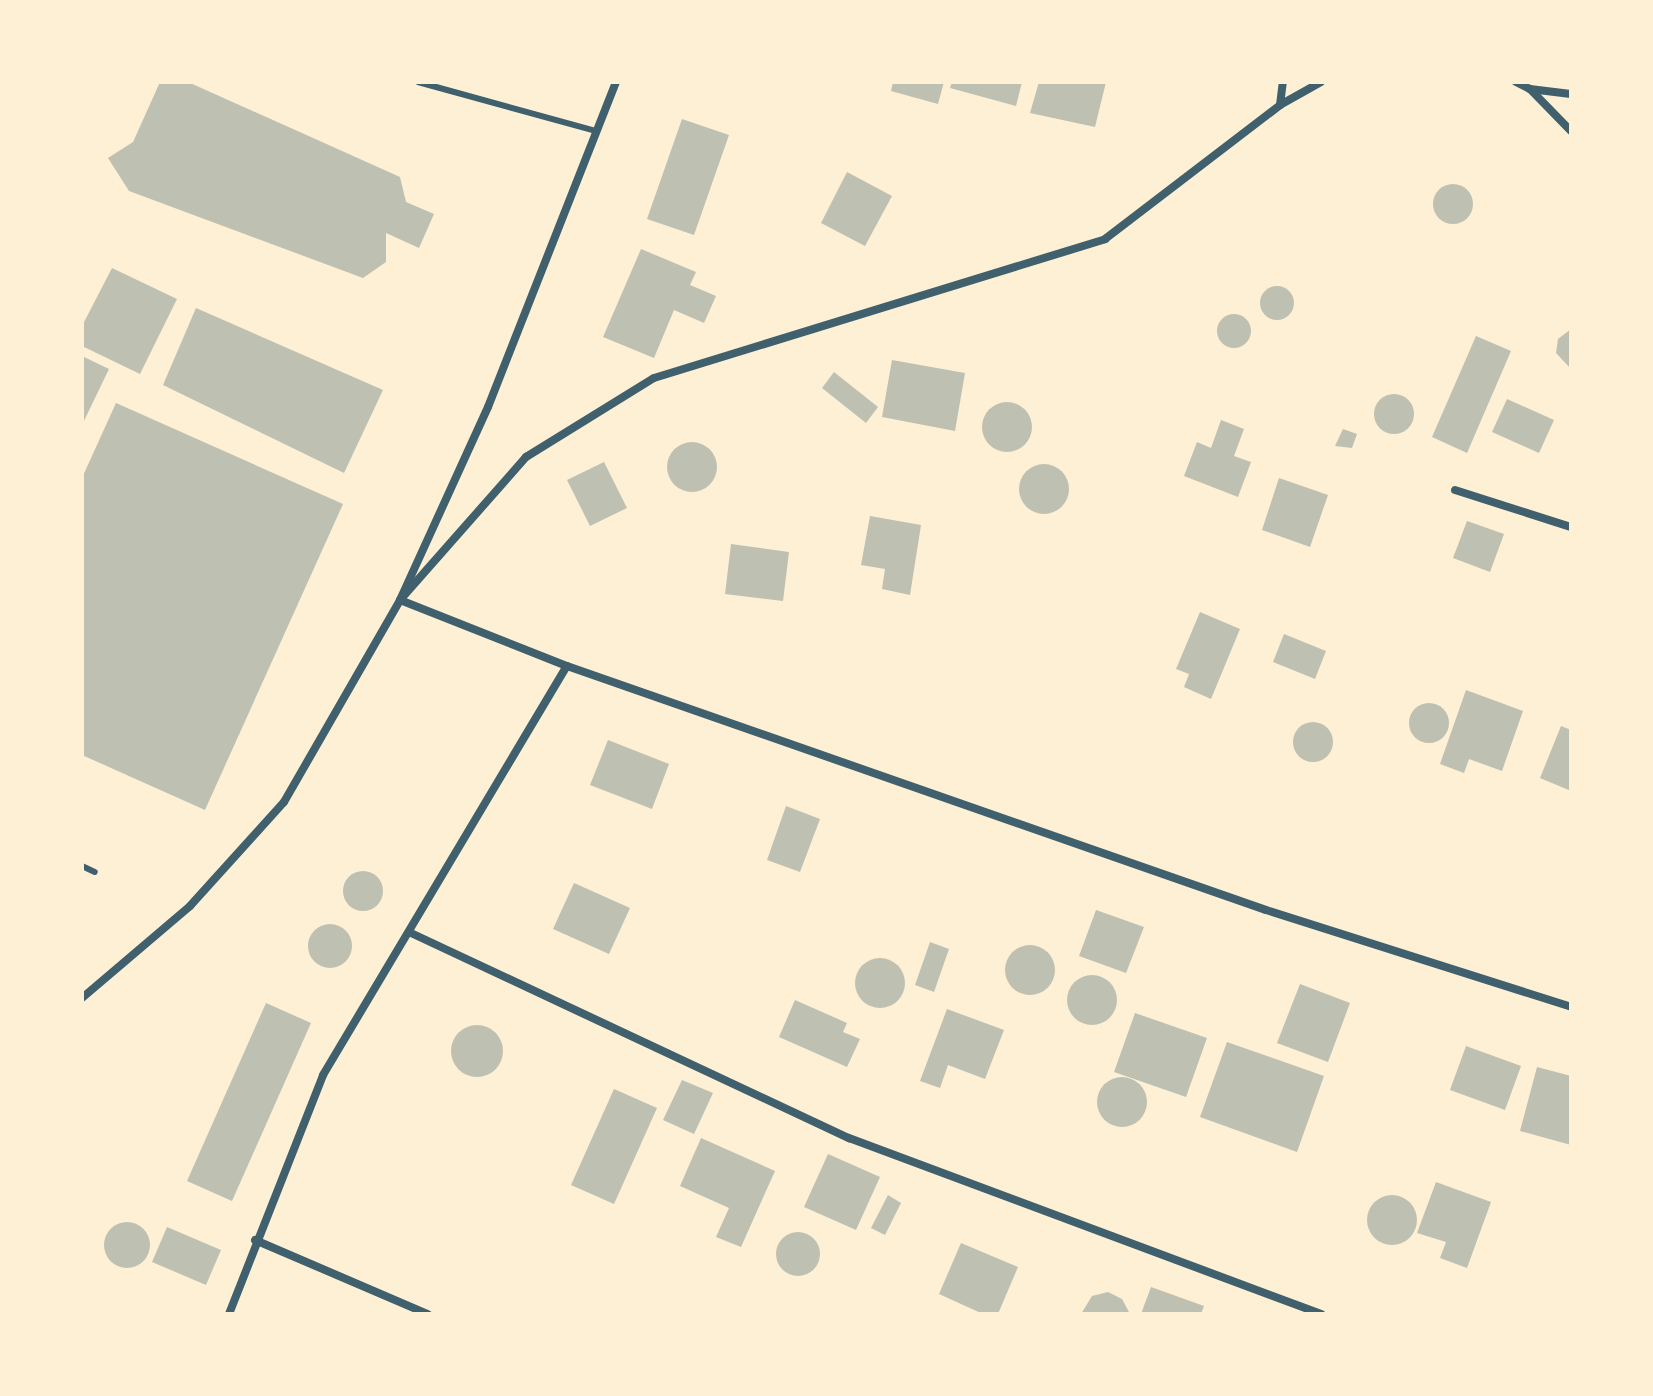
<!DOCTYPE html>
<html>
<head>
<meta charset="utf-8">
<style>
  body { margin:0 }
  #map { position:relative; width:1653px; height:1396px; overflow:hidden; background:#fdf0d5; font-family:"IBM Plex Sans",sans-serif }
  div>[style] { position:absolute }
  .building>* { inset:0; background:#bec0b2 }
  .round { border-radius:50% }
  .service>* { height:6px; margin:-3px; padding:0 3px; transform-origin:3px; border-radius:3px; background:#3f606c }
  .minor>* { height:8px; margin:-4px; padding:0 4px; transform-origin:4px; border-radius:4px; background:#3f606c }
  span { translate:-50% -50%; white-space:nowrap; text-align:center; line-height:1.15; -webkit-text-stroke:6px #fdf0d5; paint-order:stroke }
  .frame { position:absolute; inset:0; border:84px solid #fdf0d5; pointer-events:none }
</style>
</head>
<body>
<div id="map">
  <div class="building">
    <i style="clip-path:polygon(160px 82px,188px 82px,400px 177px,406px 202px,434px 214px,419px 248px,386px 233px,386px 262px,363px 278px,129px 191px,108px 158px,133px 142px)"></i>
    <i style="clip-path:polygon(893px 82px,944px 82px,938px 104px,891px 91px)"></i>
    <i style="clip-path:polygon(952px 82px,1022px 82px,1016px 106px,950px 88px)"></i>
    <i style="clip-path:polygon(1039px 82px,1106px 82px,1095px 127px,1030px 113px)"></i>
    <i style="clip-path:polygon(682px 119px,729px 135px,694px 235px,647px 219px)"></i>
    <i style="clip-path:polygon(847px 172px,892px 196px,865px 246px,821px 223px)"></i>
    <i class="round" style="left:1433px;top:184px;width:40px;height:40px"></i>
    <i style="clip-path:polygon(641px 249px,696px 272px,690px 285px,716px 296px,704px 323px,674px 310px,654px 358px,603px 337px)"></i>
    <i style="clip-path:polygon(112px 268px,177px 299px,140px 374px,82px 346px,82px 326px)"></i>
    <i class="round" style="left:1260px;top:286px;width:34px;height:34px"></i>
    <i style="clip-path:polygon(196px 308px,383px 390px,344px 473px,163px 385px)"></i>
    <i class="round" style="left:1217px;top:314px;width:34px;height:34px"></i>
    <i style="clip-path:polygon(1571px 329px,1571px 369px,1556px 353px,1558px 339px)"></i>
    <i style="clip-path:polygon(1476px 336px,1511px 351px,1467px 453px,1432px 437px)"></i>
    <i style="clip-path:polygon(82px 356px,109px 369px,82px 425px)"></i>
    <i style="clip-path:polygon(892px 360px,965px 373px,955px 431px,882px 417px)"></i>
    <i style="clip-path:polygon(834px 372px,878px 407px,866px 423px,822px 388px)"></i>
    <i class="round" style="left:1374px;top:394px;width:40px;height:40px"></i>
    <i style="clip-path:polygon(1507px 399px,1554px 420px,1539px 453px,1492px 432px)"></i>
    <i class="round" style="left:982px;top:402px;width:50px;height:50px"></i>
    <i style="clip-path:polygon(116px 403px,343px 504px,205px 810px,82px 755px,82px 478px)"></i>
    <i style="clip-path:polygon(1221px 420px,1244px 429px,1234px 456px,1251px 462px,1238px 497px,1184px 476px,1197px 442px,1211px 448px)"></i>
    <i style="clip-path:polygon(1343px 429px,1357px 434px,1352px 448px,1335px 446px)"></i>
    <i class="round" style="left:667px;top:442px;width:50px;height:50px"></i>
    <i style="clip-path:polygon(604px 462px,627px 508px,590px 526px,567px 480px)"></i>
    <i class="round" style="left:1019px;top:464px;width:50px;height:50px"></i>
    <i style="clip-path:polygon(1279px 478px,1328px 495px,1310px 547px,1262px 530px)"></i>
    <i style="clip-path:polygon(870px 516px,921px 525px,910px 595px,882px 589px,885px 569px,861px 565px)"></i>
    <i style="clip-path:polygon(1467px 521px,1504px 534px,1490px 572px,1453px 558px)"></i>
    <i style="clip-path:polygon(731px 544px,789px 552px,783px 601px,725px 594px)"></i>
    <i style="clip-path:polygon(1200px 612px,1240px 629px,1211px 699px,1184px 687px,1189px 674px,1176px 669px)"></i>
    <i style="clip-path:polygon(1284px 634px,1326px 651px,1315px 679px,1273px 662px)"></i>
    <i style="clip-path:polygon(1466px 690px,1523px 711px,1502px 771px,1469px 759px,1464px 773px,1440px 764px)"></i>
    <i class="round" style="left:1409px;top:703px;width:40px;height:40px"></i>
    <i class="round" style="left:1293px;top:722px;width:40px;height:40px"></i>
    <i style="clip-path:polygon(1561px 726px,1571px 730px,1571px 791px,1540px 778px)"></i>
    <i style="clip-path:polygon(608px 740px,669px 764px,652px 809px,590px 785px)"></i>
    <i style="clip-path:polygon(786px 806px,820px 819px,800px 872px,767px 860px)"></i>
    <i class="round" style="left:343px;top:871px;width:40px;height:40px"></i>
    <i style="clip-path:polygon(574px 883px,630px 908px,609px 954px,553px 929px)"></i>
    <i style="clip-path:polygon(1096px 910px,1144px 927px,1126px 973px,1079px 956px)"></i>
    <i class="round" style="left:308px;top:924px;width:44px;height:44px"></i>
    <i style="clip-path:polygon(930px 942px,949px 949px,934px 992px,915px 985px)"></i>
    <i class="round" style="left:1005px;top:945px;width:50px;height:50px"></i>
    <i class="round" style="left:855px;top:958px;width:50px;height:50px"></i>
    <i class="round" style="left:1067px;top:975px;width:50px;height:50px"></i>
    <i style="clip-path:polygon(1300px 984px,1350px 1003px,1328px 1062px,1277px 1043px)"></i>
    <i style="clip-path:polygon(795px 1000px,847px 1023px,843px 1032px,860px 1039px,847px 1067px,779px 1037px)"></i>
    <i style="clip-path:polygon(266px 1003px,311px 1023px,232px 1201px,187px 1181px)"></i>
    <i style="clip-path:polygon(947px 1009px,1004px 1030px,985px 1079px,948px 1065px,940px 1088px,920px 1081px)"></i>
    <i style="clip-path:polygon(1135px 1013px,1207px 1038px,1186px 1097px,1114px 1072px)"></i>
    <i class="round" style="left:451px;top:1025px;width:52px;height:52px"></i>
    <i style="clip-path:polygon(1227px 1042px,1324px 1076px,1297px 1152px,1200px 1117px)"></i>
    <i style="clip-path:polygon(1466px 1046px,1521px 1066px,1505px 1110px,1450px 1090px)"></i>
    <i style="clip-path:polygon(1537px 1067px,1571px 1076px,1571px 1145px,1520px 1131px)"></i>
    <i class="round" style="left:1097px;top:1077px;width:50px;height:50px"></i>
    <i style="clip-path:polygon(682px 1080px,713px 1093px,694px 1134px,663px 1120px)"></i>
    <i style="clip-path:polygon(614px 1089px,657px 1108px,614px 1204px,571px 1185px)"></i>
    <i style="clip-path:polygon(701px 1138px,775px 1171px,741px 1247px,716px 1237px,729px 1208px,680px 1186px)"></i>
    <i style="clip-path:polygon(828px 1154px,880px 1177px,856px 1230px,804px 1207px)"></i>
    <i style="clip-path:polygon(1436px 1182px,1491px 1202px,1467px 1268px,1440px 1258px,1446px 1242px,1417px 1233px)"></i>
    <i class="round" style="left:1367px;top:1195px;width:50px;height:50px"></i>
    <i style="clip-path:polygon(888px 1195px,901px 1203px,885px 1235px,871px 1228px)"></i>
    <i class="round" style="left:104px;top:1222px;width:46px;height:46px"></i>
    <i style="clip-path:polygon(167px 1227px,221px 1250px,206px 1285px,152px 1262px)"></i>
    <i class="round" style="left:776px;top:1232px;width:44px;height:44px"></i>
    <i style="clip-path:polygon(961px 1243px,1018px 1267px,998px 1314px,983px 1314px,939px 1294px)"></i>
    <i style="clip-path:polygon(1151px 1287px,1204px 1306px,1201px 1314px,1141px 1314px)"></i>
    <i style="clip-path:polygon(1108px 1292px,1122px 1299px,1130px 1314px,1081px 1314px,1092px 1296px)"></i>
  </div>
  <div class="service">
    <i style="left:418px;top:82px;width:185px;rotate:15.4deg"></i>
    <i style="left:82px;top:866px;width:14px;rotate:25deg"></i>
  </div>
  <div class="minor">
    <i style="left:616px;top:82px;width:349px;rotate:111.5deg"></i>
    <i style="left:488px;top:407px;width:212px;rotate:114.5deg"></i>
    <i style="left:400px;top:600px;width:180px;rotate:21.6deg"></i>
    <i style="left:567px;top:666px;width:740px;rotate:19.24deg"></i>
    <i style="left:1266px;top:910px;width:320px;rotate:17.6deg"></i>
    <i style="left:1516px;top:82px;width:16px;rotate:27deg"></i>
    <i style="left:1530px;top:89px;width:41px;rotate:7deg"></i>
    <i style="left:1530px;top:89px;width:59px;rotate:45.7deg"></i>
    <i style="left:1280px;top:105px;width:23px;rotate:-83deg"></i>
    <i style="left:1455px;top:490px;width:122px;rotate:17.7deg"></i>
    <i style="left:411px;top:933px;width:484px;rotate:25.1deg"></i>
    <i style="left:849px;top:1138px;width:504px;rotate:20.45deg"></i>
    <i style="left:82px;top:998px;width:142px;rotate:-40.4deg"></i>
    <i style="left:190px;top:906px;width:140px;rotate:-47.9deg"></i>
    <i style="left:284px;top:802px;width:233px;rotate:-60.1deg"></i>
    <i style="left:400px;top:600px;width:191px;rotate:-48.6deg"></i>
    <i style="left:526px;top:457px;width:150px;rotate:-31.7deg"></i>
    <i style="left:654px;top:378px;width:472px;rotate:-17.1deg"></i>
    <i style="left:1105px;top:239px;width:220px;rotate:-37.4deg"></i>
    <i style="left:1280px;top:105px;width:47px;rotate:-29.3deg"></i>
    <i style="left:255px;top:1240px;width:188px;rotate:23.2deg"></i>
    <i style="left:229px;top:1314px;width:257px;rotate:-68.5deg"></i>
    <i style="left:323px;top:1075px;width:476px;rotate:-59.2deg"></i>
  </div>
  <div class="frame"></div>
</div>
</body>
</html>
